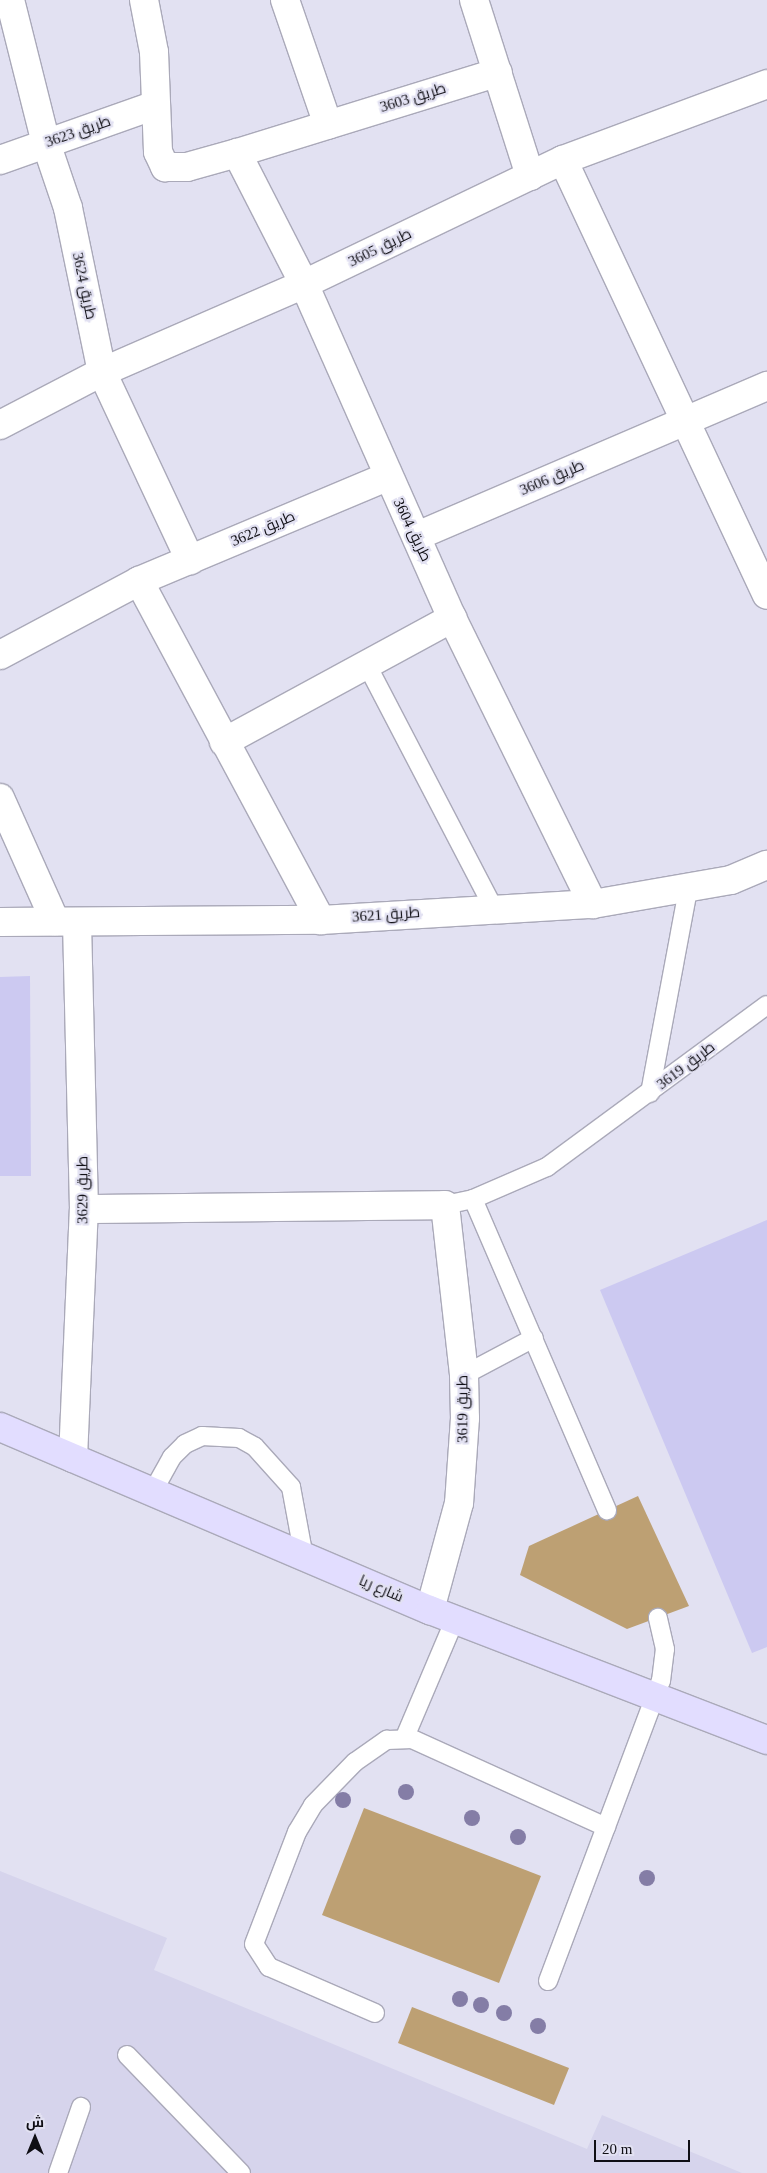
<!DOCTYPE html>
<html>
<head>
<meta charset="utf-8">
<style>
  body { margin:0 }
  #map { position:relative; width:767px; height:2173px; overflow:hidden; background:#e2e1f2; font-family:"Times New Roman",Cairo,serif }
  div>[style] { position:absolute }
  .built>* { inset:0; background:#d6d4ec }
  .green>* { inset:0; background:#ccc9f1 }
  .building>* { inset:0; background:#bda073 }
  .roads { filter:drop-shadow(1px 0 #aaa9b9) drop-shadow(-1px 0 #aaa9b9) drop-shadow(0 1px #aaa9b9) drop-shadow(0 -1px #aaa9b9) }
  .lane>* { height:18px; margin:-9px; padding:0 9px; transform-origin:9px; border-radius:9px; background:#fff }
  .street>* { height:28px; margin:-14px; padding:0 14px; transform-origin:14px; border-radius:14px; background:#fff }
  .secondary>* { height:28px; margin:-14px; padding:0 14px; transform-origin:14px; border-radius:14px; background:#e2ddff }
  .trees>* { width:16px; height:16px; margin:-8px; border-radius:50%; background:#847da6 }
  span { translate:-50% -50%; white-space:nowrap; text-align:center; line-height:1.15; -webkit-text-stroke:4.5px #e2e1f2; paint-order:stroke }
  .street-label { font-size:15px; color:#100f15 }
  .north { position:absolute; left:10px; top:2113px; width:50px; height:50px; -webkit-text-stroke:4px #e2e1f2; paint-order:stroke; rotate:0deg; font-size:14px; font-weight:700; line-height:20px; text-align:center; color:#100f15 }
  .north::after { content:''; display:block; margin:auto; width:18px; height:22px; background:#100f15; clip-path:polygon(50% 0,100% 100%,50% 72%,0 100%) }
  .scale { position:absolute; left:594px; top:2140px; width:96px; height:22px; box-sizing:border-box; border:2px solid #100f15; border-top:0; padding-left:6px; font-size:15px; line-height:18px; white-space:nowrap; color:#100f15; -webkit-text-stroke:4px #e2e1f2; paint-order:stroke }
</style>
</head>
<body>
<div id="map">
  <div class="built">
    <i style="clip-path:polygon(0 1871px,167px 1938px,154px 1970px,587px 2149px,602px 2115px,742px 2173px,0 2173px)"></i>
  </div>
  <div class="green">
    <i style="clip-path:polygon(30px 976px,31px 1176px,0 1176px,0 977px)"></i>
    <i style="clip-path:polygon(767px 1220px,767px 1647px,752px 1653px,600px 1290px)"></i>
  </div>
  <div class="building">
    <i style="clip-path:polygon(638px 1496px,689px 1606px,627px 1629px,520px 1575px,529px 1546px)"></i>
    <i style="clip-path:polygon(364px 1808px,541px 1876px,499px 1983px,322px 1915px)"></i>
    <i style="clip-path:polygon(412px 2007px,569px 2068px,554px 2105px,398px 2043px)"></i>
  </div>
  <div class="roads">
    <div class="lane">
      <i style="left:367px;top:665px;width:275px;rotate:62.5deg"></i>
      <i style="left:650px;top:1093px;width:208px;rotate:-79.4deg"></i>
      <i style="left:473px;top:1199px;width:339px;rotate:66.7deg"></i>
      <i style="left:445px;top:1205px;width:29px;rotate:-12deg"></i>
      <i style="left:473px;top:1199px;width:81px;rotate:-23.4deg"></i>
      <i style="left:547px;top:1167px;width:273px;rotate:-36.4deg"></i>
      <i style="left:464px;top:1375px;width:79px;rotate:-27.9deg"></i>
      <i style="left:152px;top:1493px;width:41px;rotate:-60.9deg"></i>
      <i style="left:172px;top:1457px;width:18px;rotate:-45deg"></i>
      <i style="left:185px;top:1444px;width:19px;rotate:-25deg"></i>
      <i style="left:202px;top:1436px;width:37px;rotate:3deg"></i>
      <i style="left:239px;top:1438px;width:18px;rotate:29deg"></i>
      <i style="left:255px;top:1447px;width:54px;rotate:48deg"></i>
      <i style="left:291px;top:1487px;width:71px;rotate:79.5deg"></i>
      <i style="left:405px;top:1737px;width:128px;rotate:-67deg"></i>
      <i style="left:548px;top:1981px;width:321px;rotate:-69.4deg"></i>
      <i style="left:661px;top:1681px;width:32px;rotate:-83deg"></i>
      <i style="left:665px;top:1649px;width:32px;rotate:-103deg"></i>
      <i style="left:375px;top:2013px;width:116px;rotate:-156.5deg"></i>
      <i style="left:269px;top:1967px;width:27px;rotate:-123deg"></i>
      <i style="left:254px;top:1944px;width:120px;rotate:-69deg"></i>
      <i style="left:297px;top:1832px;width:31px;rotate:-59deg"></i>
      <i style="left:313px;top:1805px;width:60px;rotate:-45.7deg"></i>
      <i style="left:355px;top:1762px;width:39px;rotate:-35deg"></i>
      <i style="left:387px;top:1740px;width:25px;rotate:-2deg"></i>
      <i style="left:412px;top:1739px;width:213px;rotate:24.4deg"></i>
      <i style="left:127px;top:2055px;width:164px;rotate:46deg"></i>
      <i style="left:58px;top:2173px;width:70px;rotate:-70.8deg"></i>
    </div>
    <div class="street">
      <i style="left:10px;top:0;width:147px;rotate:75.9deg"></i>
      <i style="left:46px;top:143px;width:69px;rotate:71.3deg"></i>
      <i style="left:68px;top:208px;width:167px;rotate:78.3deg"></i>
      <i style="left:102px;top:372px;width:208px;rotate:64.9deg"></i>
      <i style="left:144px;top:0;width:53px;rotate:79.1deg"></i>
      <i style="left:154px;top:52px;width:100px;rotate:87.7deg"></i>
      <i style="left:158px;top:152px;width:17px;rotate:65deg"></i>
      <i style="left:165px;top:167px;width:22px"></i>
      <i style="left:187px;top:167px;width:52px;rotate:-15.6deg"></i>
      <i style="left:237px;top:153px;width:273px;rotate:-17.2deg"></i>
      <i style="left:285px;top:0;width:132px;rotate:71deg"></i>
      <i style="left:474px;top:0;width:185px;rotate:72.3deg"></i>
      <i style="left:237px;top:153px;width:147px;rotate:62.9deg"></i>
      <i style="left:304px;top:284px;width:365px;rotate:66.1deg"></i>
      <i style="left:452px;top:618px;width:319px;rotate:63.8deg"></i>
      <i style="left:0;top:160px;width:164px;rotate:-19.5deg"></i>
      <i style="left:563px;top:160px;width:480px;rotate:64.9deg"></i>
      <i style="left:0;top:425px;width:115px;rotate:-27.5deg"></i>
      <i style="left:102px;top:372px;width:220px;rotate:-23.5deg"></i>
      <i style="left:304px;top:284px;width:287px;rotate:-25.6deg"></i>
      <i style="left:563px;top:160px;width:218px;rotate:-20.4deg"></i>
      <i style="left:417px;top:536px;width:381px;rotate:-23.2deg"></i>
      <i style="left:139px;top:581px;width:385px;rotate:61.8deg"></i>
      <i style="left:0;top:655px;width:157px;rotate:-28deg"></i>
      <i style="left:139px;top:581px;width:268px;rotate:-22.8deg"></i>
      <i style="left:224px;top:742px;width:260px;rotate:-28.5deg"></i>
      <i style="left:0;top:798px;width:135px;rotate:65.9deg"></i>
      <i style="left:0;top:922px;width:321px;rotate:-0.4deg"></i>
      <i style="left:321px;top:920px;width:272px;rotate:-3.4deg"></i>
      <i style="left:593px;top:904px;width:140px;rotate:-9.9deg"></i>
      <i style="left:731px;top:880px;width:39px;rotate:-23deg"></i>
      <i style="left:84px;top:1209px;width:361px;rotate:-0.6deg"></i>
      <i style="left:445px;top:1205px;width:171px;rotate:83.6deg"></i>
      <i style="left:464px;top:1375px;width:43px;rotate:88.7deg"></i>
      <i style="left:465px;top:1418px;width:85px;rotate:94deg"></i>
      <i style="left:459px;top:1503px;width:111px;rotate:105.2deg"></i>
      <i style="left:73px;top:1458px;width:249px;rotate:-87.5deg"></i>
      <i style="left:84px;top:1209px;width:287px;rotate:-91.4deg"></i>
    </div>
    <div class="secondary">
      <i style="left:0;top:1427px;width:467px;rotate:23.1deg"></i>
      <i style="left:430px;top:1610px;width:361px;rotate:21.1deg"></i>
    </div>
  </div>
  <div class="trees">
    <i style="left:406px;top:1792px"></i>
    <i style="left:343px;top:1800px"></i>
    <i style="left:472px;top:1818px"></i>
    <i style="left:518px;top:1837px"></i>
    <i style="left:647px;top:1878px"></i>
    <i style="left:460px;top:1999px"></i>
    <i style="left:481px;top:2005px"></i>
    <i style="left:504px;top:2013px"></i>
    <i style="left:538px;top:2026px"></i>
  </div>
  <div class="street-label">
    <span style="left:413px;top:98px;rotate:-17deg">طريق 3603</span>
    <span style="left:78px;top:132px;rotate:-19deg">طريق 3623</span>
    <span style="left:380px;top:248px;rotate:-26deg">طريق 3605</span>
    <span style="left:84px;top:286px;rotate:78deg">طريق 3624</span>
    <span style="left:552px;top:478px;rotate:-23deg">طريق 3606</span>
    <span style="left:263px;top:529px;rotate:-23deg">طريق 3622</span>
    <span style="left:412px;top:530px;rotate:64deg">طريق 3604</span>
    <span style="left:386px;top:915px;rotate:-4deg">طريق 3621</span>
    <span style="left:686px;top:1066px;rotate:-37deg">طريق 3619</span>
    <span style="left:83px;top:1190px;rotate:-90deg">طريق 3629</span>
    <span style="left:463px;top:1409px;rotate:-90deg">طريق 3619</span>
    <span style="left:381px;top:1589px;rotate:23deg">شارع ريا</span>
  </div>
  <div class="north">ش</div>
  <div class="scale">20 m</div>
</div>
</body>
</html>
